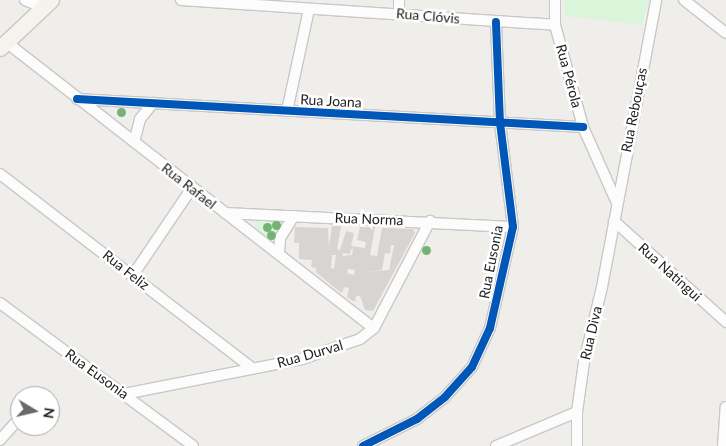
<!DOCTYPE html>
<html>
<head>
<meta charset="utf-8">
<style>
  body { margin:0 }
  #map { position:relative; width:726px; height:446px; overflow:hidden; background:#f0eeeb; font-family:Lato,sans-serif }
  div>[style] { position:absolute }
  .park>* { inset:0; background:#daf5da }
  .building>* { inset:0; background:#d7d4d2 }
  .roads { filter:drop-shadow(1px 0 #c9c8c7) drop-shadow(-1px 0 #c9c8c7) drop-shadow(0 1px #c9c8c7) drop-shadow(0 -1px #c9c8c7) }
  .minor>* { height:10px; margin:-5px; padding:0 5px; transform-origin:5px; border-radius:5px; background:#fdfcfc }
  .secondary>* { height:15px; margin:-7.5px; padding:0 7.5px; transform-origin:7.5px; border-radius:7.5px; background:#f4f4ed }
  .cycleway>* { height:8px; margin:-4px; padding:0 4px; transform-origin:4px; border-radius:4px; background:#0057b8 }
  .trees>* { width:9px; height:9px; margin:-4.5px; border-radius:50%; background:#73b476 }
  span { translate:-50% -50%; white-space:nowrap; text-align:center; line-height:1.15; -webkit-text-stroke:5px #fff; paint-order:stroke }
  .street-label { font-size:14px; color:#222 }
  .north { position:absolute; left:10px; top:386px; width:50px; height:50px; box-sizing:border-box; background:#fff; border:1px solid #a7a7a7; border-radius:50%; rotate:99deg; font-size:14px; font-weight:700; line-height:20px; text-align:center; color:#222 }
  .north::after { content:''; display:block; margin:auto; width:18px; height:22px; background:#6a6968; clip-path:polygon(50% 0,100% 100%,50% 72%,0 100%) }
</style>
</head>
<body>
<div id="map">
  <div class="park">
    <i style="clip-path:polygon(564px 0,649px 0,642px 25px,565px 16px)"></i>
    <i style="clip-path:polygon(256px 221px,279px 221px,282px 223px,274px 238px,270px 239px,255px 228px)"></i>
  </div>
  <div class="building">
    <i style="clip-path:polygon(evenodd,332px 226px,341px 226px,337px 249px,340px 250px,346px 231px,354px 233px,351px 246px,365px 248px,366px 242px,357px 240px,360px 227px,375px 227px,370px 255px,377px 256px,382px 228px,413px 229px,415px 233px,373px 311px,365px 310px,360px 296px,356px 296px,355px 302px,347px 297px,349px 288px,344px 287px,342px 293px,335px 288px,316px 272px,316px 268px,311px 267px,312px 260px,299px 259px,299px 243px,294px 243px,295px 227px,328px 228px,329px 247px,332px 226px,391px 245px,394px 245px,389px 270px,365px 272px,382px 270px,385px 253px,390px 254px,391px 245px,332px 226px,351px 249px,353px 249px,352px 255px,342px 256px,343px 253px,350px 254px,351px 249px,332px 226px,332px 255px,336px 255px,334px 269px,331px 268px,332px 255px,332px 226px,348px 269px,355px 270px,354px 275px,347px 273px,348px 269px)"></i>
  </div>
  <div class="roads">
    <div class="minor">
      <i style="left:25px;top:0;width:18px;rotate:22deg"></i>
      <i style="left:181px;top:0;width:375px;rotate:3.8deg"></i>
      <i style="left:555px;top:0;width:25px;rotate:90deg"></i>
      <i style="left:555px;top:25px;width:106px;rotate:74.6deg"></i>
      <i style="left:583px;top:127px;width:83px;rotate:65.9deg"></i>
      <i style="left:684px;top:0;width:53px;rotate:38.2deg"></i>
      <i style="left:399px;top:13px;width:13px;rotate:-90deg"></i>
      <i style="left:6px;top:42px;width:466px;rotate:37.9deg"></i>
      <i style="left:77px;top:99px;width:507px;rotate:3.17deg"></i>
      <i style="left:287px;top:111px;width:104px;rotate:-77.8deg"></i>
      <i style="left:134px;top:142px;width:24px;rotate:-75deg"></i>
      <i style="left:140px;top:119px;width:21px;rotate:-51deg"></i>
      <i style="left:0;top:174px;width:318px;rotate:37.6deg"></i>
      <i style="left:225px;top:213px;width:288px;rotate:2.8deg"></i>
      <i style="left:614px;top:221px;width:151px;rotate:42deg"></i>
      <i style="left:279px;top:254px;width:16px;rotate:-86deg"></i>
      <i style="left:280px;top:238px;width:26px;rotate:-58deg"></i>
      <i style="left:133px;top:275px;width:105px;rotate:-55.9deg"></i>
      <i style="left:0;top:303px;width:240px;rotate:36.5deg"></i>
      <i style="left:124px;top:394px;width:181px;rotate:-11.1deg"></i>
      <i style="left:302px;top:359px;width:61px;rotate:-19deg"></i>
      <i style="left:360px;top:339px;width:18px;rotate:-38deg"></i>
      <i style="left:374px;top:328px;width:121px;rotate:-62.4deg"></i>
      <i style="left:0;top:440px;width:30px;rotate:-48deg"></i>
      <i style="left:363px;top:446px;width:60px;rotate:-26.6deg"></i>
      <i style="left:417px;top:419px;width:36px;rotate:-38deg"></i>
      <i style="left:445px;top:397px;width:40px;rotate:-48deg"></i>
      <i style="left:472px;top:367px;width:43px;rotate:-65.2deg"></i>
      <i style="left:490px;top:328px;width:104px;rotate:-77.2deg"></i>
      <i style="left:513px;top:227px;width:105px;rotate:-97.1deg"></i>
      <i style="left:500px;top:123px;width:101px;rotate:-92.3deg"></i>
      <i style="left:496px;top:446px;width:88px;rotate:-22.8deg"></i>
      <i style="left:577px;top:446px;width:34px;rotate:-90deg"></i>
      <i style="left:577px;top:412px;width:50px;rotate:-82deg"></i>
      <i style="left:584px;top:362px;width:77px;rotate:-76.5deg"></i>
      <i style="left:602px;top:287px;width:292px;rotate:-79.3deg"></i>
      <i style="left:723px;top:446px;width:39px;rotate:-86deg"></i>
    </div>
    <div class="secondary">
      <i style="left:0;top:48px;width:70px;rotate:-43.3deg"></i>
    </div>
  </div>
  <div class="cycleway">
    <i style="left:77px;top:99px;width:507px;rotate:3.17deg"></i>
    <i style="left:363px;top:446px;width:60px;rotate:-26.6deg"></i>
    <i style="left:417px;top:419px;width:36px;rotate:-38deg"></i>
    <i style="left:445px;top:397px;width:40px;rotate:-48deg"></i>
    <i style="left:472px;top:367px;width:43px;rotate:-65.2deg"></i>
    <i style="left:490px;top:328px;width:104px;rotate:-77.2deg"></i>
    <i style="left:513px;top:227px;width:105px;rotate:-97.1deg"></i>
    <i style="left:500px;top:123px;width:101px;rotate:-92.3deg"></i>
  </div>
  <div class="trees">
    <i style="left:121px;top:112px"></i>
    <i style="left:276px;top:225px"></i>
    <i style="left:267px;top:227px"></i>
    <i style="left:271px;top:235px"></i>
    <i style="left:426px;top:250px"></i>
  </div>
  <div class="street-label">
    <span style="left:428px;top:16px;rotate:5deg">Rua Clóvis</span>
    <span style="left:569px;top:76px;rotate:75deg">Rua Pérola</span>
    <span style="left:331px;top:101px;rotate:3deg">Rua Joana</span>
    <span style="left:634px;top:110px;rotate:-79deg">Rua Rebouças</span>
    <span style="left:189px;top:186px;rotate:38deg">Rua Rafael</span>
    <span style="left:369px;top:219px;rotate:2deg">Rua Norma</span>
    <span style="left:491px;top:262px;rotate:-79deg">Rua Eusonia</span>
    <span style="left:126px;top:270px;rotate:38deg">Rua Feliz</span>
    <span style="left:670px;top:272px;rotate:42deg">Rua Natingui</span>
    <span style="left:591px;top:333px;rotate:-77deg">Rua Diva</span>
    <span style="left:310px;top:354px;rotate:-16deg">Rua Durval</span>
    <span style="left:97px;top:374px;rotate:36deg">Rua Eusonia</span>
  </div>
  <div class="north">N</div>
</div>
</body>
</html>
